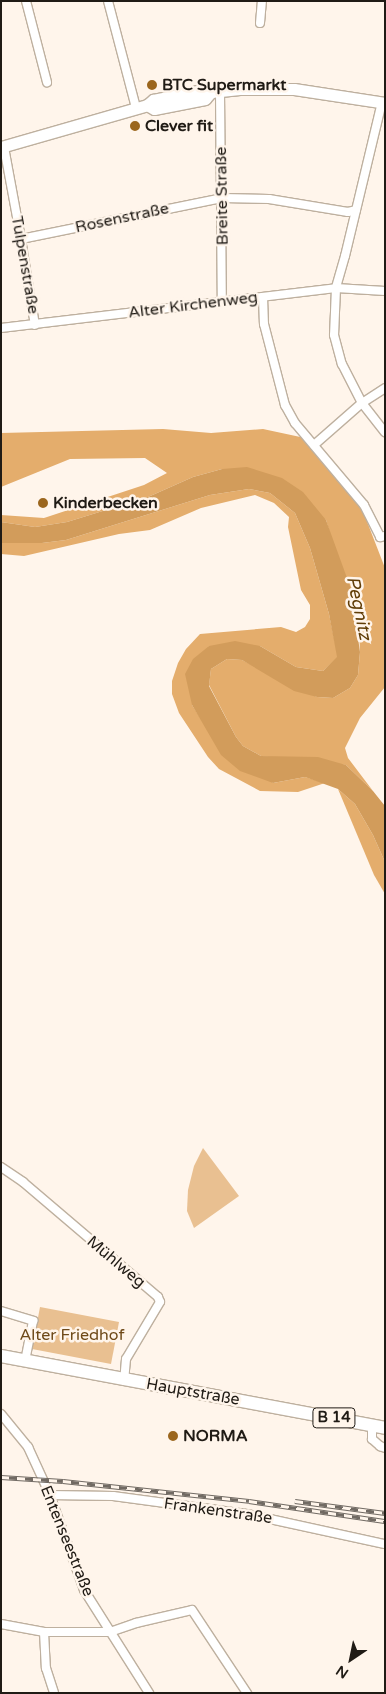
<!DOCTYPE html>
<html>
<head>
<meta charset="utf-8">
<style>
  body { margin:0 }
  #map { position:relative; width:386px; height:1694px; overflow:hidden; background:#fff5eb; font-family:"Varela Round",sans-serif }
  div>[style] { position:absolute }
  .green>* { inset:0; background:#e9c091 }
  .forest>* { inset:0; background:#e4ad6c }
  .water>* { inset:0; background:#d29c5b }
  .roads { filter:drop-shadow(1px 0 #beb09f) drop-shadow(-1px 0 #beb09f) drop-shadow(0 1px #beb09f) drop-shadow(0 -1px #beb09f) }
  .minor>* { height:8px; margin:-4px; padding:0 4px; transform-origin:4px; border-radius:4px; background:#fff }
  .secondary>* { height:11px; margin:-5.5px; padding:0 5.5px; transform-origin:5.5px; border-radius:5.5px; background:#fff }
  .primary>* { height:12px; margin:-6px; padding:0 6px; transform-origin:6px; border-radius:6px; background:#fff }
  .rail>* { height:4.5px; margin-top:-2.25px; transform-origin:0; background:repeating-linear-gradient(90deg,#fff5eb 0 8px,#716a63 0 16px); box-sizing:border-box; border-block:1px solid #716a63 }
  .dots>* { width:14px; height:14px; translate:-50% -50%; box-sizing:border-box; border:2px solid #fff5eb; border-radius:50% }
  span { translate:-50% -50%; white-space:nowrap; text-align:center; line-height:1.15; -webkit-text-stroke:5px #fff5eb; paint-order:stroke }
  .shield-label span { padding:1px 4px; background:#fff5eb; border:1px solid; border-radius:4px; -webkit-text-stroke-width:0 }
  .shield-label { font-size:15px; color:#201b15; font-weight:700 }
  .poi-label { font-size:16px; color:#201b15; font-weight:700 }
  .left { translate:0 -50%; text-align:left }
  .street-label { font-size:16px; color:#201b15 }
  .park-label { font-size:16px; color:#6e4918 }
  .water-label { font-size:18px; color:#613d07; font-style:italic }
  .frame { position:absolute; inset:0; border:2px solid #201b15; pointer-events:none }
  .north { position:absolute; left:326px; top:1634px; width:50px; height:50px; -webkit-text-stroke:4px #fff5eb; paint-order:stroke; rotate:214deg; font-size:14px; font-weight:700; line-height:20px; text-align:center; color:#201b15 }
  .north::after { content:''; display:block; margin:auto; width:18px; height:22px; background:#201b15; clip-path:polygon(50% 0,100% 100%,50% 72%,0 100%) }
</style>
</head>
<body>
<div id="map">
  <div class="green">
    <i style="clip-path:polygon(203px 1148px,239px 1196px,194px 1228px,187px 1211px,188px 1190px,194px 1166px)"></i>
    <i style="clip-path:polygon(40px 1307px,119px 1322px,111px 1364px,32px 1349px)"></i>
  </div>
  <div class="forest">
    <i style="clip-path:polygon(163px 429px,211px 433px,263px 429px,305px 438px,361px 506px,385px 568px,385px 687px,360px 718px,345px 748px,348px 758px,373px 791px,346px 765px,261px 756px,243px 746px,236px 737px,209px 685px,211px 669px,227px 659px,242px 660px,317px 697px,333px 698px,350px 688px,358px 675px,360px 652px,359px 631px,326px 520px,222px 469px,193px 477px,148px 497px,67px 522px,35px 527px,1px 522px,1px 515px,44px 518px,144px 485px,167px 473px,145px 458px,70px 459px,1px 487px,1px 433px)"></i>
    <i style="clip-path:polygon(249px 489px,270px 493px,295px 513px,310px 548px,329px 614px,338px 657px,323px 671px,296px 667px,260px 646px,209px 646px,192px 705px,206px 727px,273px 783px,305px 777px,325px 783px,298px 792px,260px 791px,219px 769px,208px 757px,179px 713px,172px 694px,172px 681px,178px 663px,186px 649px,200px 634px,281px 627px,296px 632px,305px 627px,310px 619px,310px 605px,301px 590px,288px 527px,289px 517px,274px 503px,255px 495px,201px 508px,150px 530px,119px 534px,24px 556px,1px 554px,1px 543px,42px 543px,66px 540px,210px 495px)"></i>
    <i style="clip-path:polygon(338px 789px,355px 804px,373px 835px,385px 862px,385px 894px,374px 875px)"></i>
  </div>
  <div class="water">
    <i style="clip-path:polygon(247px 467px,282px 478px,303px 492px,326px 520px,351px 589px,360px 652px,358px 675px,350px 688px,333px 698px,317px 697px,294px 691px,242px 660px,227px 659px,211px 669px,209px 686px,236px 737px,243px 746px,261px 756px,318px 757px,346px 765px,373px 791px,385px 806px,385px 862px,373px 835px,355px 804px,338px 789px,305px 777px,273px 783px,240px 771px,221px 755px,192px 705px,185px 674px,193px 659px,209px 646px,235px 641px,260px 646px,296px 667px,323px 671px,337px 657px,329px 614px,310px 548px,295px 513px,270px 493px,249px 489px,210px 495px,66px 540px,42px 543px,1px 543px,1px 522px,35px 527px,67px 522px,148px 497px,193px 477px,222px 469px)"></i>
  </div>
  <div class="roads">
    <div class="minor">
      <i style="left:26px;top:1px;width:84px;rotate:75.5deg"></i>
      <i style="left:108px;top:1px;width:111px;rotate:75.3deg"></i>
      <i style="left:260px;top:23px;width:22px;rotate:-85deg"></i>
      <i style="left:220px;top:91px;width:209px;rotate:89.5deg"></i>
      <i style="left:382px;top:102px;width:158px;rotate:103.5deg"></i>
      <i style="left:345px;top:256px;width:33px;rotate:106deg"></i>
      <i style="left:336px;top:288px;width:47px;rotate:92.4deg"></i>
      <i style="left:334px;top:335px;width:30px;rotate:75deg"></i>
      <i style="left:342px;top:364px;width:44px;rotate:62.9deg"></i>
      <i style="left:362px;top:403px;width:37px;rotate:52deg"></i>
      <i style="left:4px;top:147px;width:94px;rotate:79.5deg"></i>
      <i style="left:21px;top:239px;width:87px;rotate:80.8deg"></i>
      <i style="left:21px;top:239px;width:206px;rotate:-11.5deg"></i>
      <i style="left:223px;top:198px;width:46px;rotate:1.2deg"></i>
      <i style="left:269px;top:199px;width:80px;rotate:9.3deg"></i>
      <i style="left:348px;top:212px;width:8px;rotate:-14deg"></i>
      <i style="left:263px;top:297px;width:27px;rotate:88deg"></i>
      <i style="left:264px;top:324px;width:84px;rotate:75.5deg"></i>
      <i style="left:285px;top:405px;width:21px;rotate:61deg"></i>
      <i style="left:295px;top:423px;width:107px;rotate:49.9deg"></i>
      <i style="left:364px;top:505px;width:36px;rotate:63deg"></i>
      <i style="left:380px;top:537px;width:5px;rotate:-11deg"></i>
      <i style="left:1px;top:328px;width:337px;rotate:-6.8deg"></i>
      <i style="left:336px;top:288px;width:49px;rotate:3.5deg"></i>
      <i style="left:314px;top:445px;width:64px;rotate:-41.2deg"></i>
      <i style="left:362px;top:403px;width:27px;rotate:-33deg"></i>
      <i style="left:1px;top:1167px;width:27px;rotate:34deg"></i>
      <i style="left:23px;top:1182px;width:177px;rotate:40.4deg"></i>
      <i style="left:158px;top:1297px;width:5px;rotate:68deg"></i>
      <i style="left:160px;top:1302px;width:66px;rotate:120.8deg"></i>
      <i style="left:126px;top:1359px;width:22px;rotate:95deg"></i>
      <i style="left:1px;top:1311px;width:34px;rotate:17deg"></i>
      <i style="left:33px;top:1321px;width:41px;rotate:101.3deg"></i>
      <i style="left:1px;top:1414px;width:43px;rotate:50.7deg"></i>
      <i style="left:28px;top:1447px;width:53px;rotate:65.4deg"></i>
      <i style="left:50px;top:1495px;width:101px;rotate:70.3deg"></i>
      <i style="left:84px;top:1590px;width:122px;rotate:57.7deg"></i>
      <i style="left:372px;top:1425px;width:14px;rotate:90deg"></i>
      <i style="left:372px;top:1439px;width:11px;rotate:41deg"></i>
      <i style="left:380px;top:1446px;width:5px;rotate:22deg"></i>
      <i style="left:50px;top:1495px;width:63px;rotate:0.9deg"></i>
      <i style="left:113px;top:1496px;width:135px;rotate:7.7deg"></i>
      <i style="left:247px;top:1514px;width:141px;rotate:12.3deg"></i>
      <i style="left:1px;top:1624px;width:44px;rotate:10.5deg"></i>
      <i style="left:44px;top:1632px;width:66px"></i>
      <i style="left:110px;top:1632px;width:28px;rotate:-19deg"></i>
      <i style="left:136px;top:1623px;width:57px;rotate:-13.1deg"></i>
      <i style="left:192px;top:1610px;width:100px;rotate:56.5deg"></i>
      <i style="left:44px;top:1632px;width:36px;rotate:87deg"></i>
      <i style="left:46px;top:1668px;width:26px;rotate:72deg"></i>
    </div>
    <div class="secondary">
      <i style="left:147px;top:105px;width:8px;rotate:30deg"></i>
      <i style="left:154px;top:109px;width:52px;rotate:-11.1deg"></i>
      <i style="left:205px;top:99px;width:9px;rotate:-49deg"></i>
      <i style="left:1px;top:147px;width:152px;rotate:-16deg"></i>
      <i style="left:147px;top:105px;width:8px;rotate:-40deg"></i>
      <i style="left:153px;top:100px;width:51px;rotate:-11.3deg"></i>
      <i style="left:203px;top:90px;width:8px;rotate:14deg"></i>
      <i style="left:211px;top:92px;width:31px;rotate:-6deg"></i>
      <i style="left:242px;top:89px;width:52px"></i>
      <i style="left:294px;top:89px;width:92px;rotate:8.7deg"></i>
    </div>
    <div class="primary">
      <i style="left:1px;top:1356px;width:391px;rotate:10.6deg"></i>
    </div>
  </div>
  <div class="rail">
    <i style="left:1px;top:1477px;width:62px;rotate:3.7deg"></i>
    <i style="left:63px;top:1481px;width:187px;rotate:6.1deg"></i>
    <i style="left:249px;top:1501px;width:137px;rotate:8.4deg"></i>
    <i style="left:295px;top:1501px;width:91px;rotate:7.6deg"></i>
  </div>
  <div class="dots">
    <i style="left:152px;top:85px;background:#9b661d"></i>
    <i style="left:135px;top:126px;background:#9b661d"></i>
    <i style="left:43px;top:503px;background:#9b661d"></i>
    <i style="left:173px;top:1436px;background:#9b661d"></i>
  </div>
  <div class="shield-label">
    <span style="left:334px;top:1418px">B 14</span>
  </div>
  <div class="poi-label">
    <span class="left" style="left:162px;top:85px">BTC Supermarkt</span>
    <span class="left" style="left:145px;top:126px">Clever fit</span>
    <span class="left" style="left:53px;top:503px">Kinderbecken</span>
    <span class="left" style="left:183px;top:1436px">NORMA</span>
  </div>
  <div class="street-label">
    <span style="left:222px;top:196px;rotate:-91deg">Breite Straße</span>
    <span style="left:122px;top:218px;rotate:-12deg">Rosenstraße</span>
    <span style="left:25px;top:265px;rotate:80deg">Tulpenstraße</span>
    <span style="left:193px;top:305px;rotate:-7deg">Alter Kirchenweg</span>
    <span style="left:116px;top:1262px;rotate:40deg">Mühlweg</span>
    <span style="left:193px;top:1392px;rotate:10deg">Hauptstraße</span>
    <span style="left:218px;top:1511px;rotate:8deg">Frankenstraße</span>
    <span style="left:67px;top:1541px;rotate:68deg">Entenseestraße</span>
  </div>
  <div class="park-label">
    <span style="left:72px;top:1335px">Alter Friedhof</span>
  </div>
  <div class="water-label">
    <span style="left:359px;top:608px;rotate:78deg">Pegnitz</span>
  </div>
  <div class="frame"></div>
  <div class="north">N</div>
</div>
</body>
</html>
